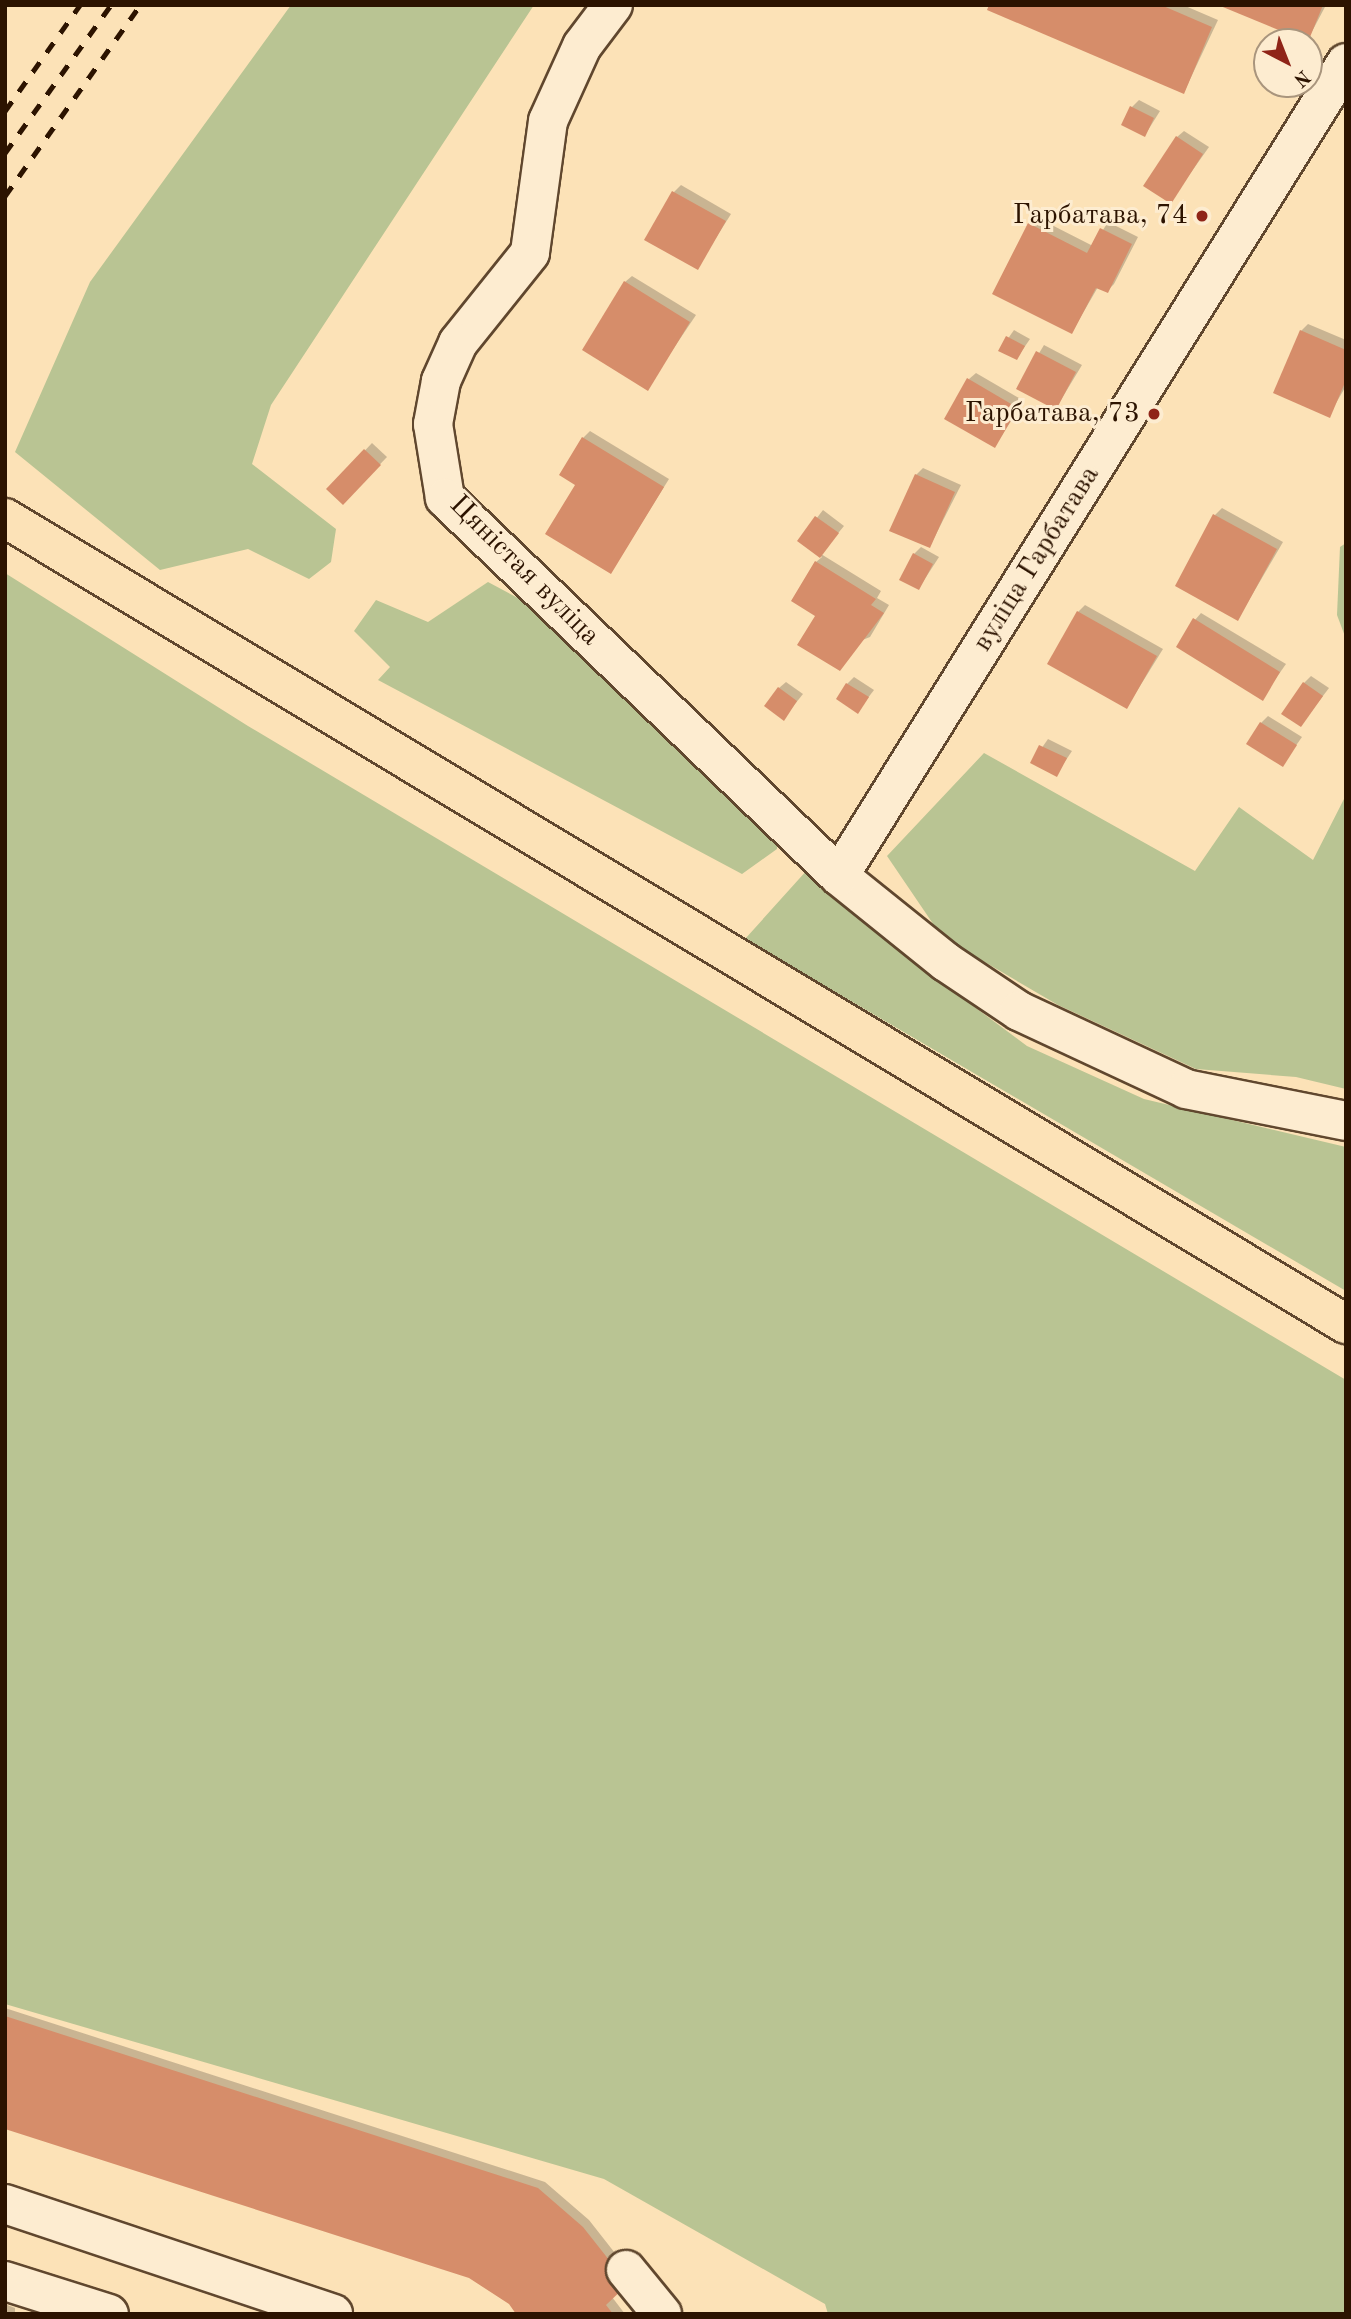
<!DOCTYPE html>
<html>
<head>
<meta charset="utf-8">
<style>
  body { margin:0 }
  #map { position:relative; width:1351px; height:2319px; overflow:hidden; background:#fce2b7; font-family:"Old Standard TT",serif }
  div>[style] { position:absolute }
  .green>* { inset:0; background:#b9c493 }
  .shadow>* { inset:0; background:#0003 }
  .building>* { inset:0; background:#d68d6a }
  .roads { filter:drop-shadow(2px 0 #60472e) drop-shadow(-2px 0 #60472e) drop-shadow(0 2px #60472e) drop-shadow(0 -2px #60472e) }
  .minor>* { height:38px; margin:-19px; padding:0 19px; transform-origin:19px; border-radius:19px; background:#fdecd0 }
  .major>* { height:38px; margin:-19px; padding:0 19px; transform-origin:19px; border-radius:19px; background:#fce2b7 }
  .rail>* { height:5px; margin-top:-2.5px; transform-origin:0; background:repeating-linear-gradient(90deg,#2c1300 0 12px,transparent 0 24px) }
  .dots>* { width:19px; height:19px; translate:-50% -50%; box-sizing:border-box; border:4px solid #fdecd0; border-radius:50% }
  span { translate:-50% -50%; white-space:nowrap; text-align:center; line-height:1.15; -webkit-text-stroke:6px #fdecd0; paint-order:stroke }
  .poi-label { font-size:28px; color:#2c1300 }
  .right { translate:-100% -50%; text-align:right }
  .street-label { font-size:28px; color:#2c1300 }
  .frame { position:absolute; inset:0; border:7px solid #2c1300; pointer-events:none }
  .north { position:absolute; left:1253px; top:28px; width:70px; height:70px; box-sizing:border-box; background:#fdecd0; border:2px solid #a9957d; border-radius:50%; rotate:138deg; font-size:19px; font-weight:700; line-height:28px; text-align:center; color:#2c1300 }
  .north::after { content:''; display:block; margin:auto; width:24px; height:32px; background:#8f2418; clip-path:polygon(50% 0,100% 100%,50% 72%,0 100%) }
</style>
</head>
<body>
<div id="map">
  <div class="green">
    <i style="clip-path:polygon(291px 5px,534px 5px,271px 405px,252px 464px,336px 529px,331px 562px,309px 579px,248px 549px,160px 570px,15px 452px,90px 282px)"></i>
    <i style="clip-path:polygon(1346px 543px,1346px 639px,1337px 615px,1340px 547px)"></i>
    <i style="clip-path:polygon(5px 573px,248px 726px,1346px 1380px,1346px 2314px,828px 2314px,825px 2304px,604px 2179px,5px 2004px)"></i>
    <i style="clip-path:polygon(488px 582px,557px 619px,779px 827px,777px 849px,742px 874px,378px 680px,390px 667px,354px 631px,376px 600px,428px 622px)"></i>
    <i style="clip-path:polygon(984px 753px,1195px 871px,1239px 807px,1313px 860px,1346px 795px,1346px 1089px,1296px 1077px,1196px 1069px,1058px 1005px,942px 937px,887px 856px)"></i>
    <i style="clip-path:polygon(808px 869px,914px 962px,1027px 1046px,1144px 1099px,1346px 1147px,1346px 1291px,745px 939px)"></i>
  </div>
  <div class="shadow">
    <i style="clip-path:polygon(991px 5px,1183px 5px,1218px 20px,1184px 92px)"></i>
    <i style="clip-path:polygon(1223px 5px,1326px 5px,1307px 41px)"></i>
    <i style="clip-path:polygon(1139px 100px,1160px 111px,1145px 135px,1132px 107px)"></i>
    <i style="clip-path:polygon(1184px 131px,1209px 147px,1170px 202px,1177px 137px)"></i>
    <i style="clip-path:polygon(681px 185px,731px 214px,697px 268px,674px 192px)"></i>
    <i style="clip-path:polygon(1036px 217px,1093px 246px,1108px 222px,1138px 237px,1114px 284px,1107px 291px,1098px 287px,1072px 332px,1029px 224px)"></i>
    <i style="clip-path:polygon(632px 276px,696px 315px,647px 388px,625px 282px)"></i>
    <i style="clip-path:polygon(1308px 324px,1346px 340px,1346px 386px,1329px 415px,1301px 331px)"></i>
    <i style="clip-path:polygon(1014px 330px,1030px 339px,1017px 358px,1000px 350px)"></i>
    <i style="clip-path:polygon(1044px 345px,1082px 365px,1056px 408px,1018px 388px)"></i>
    <i style="clip-path:polygon(976px 373px,1024px 401px,995px 446px,969px 379px)"></i>
    <i style="clip-path:polygon(590px 431px,669px 479px,611px 572px,577px 484px,583px 438px)"></i>
    <i style="clip-path:polygon(372px 443px,387px 457px,343px 503px,329px 489px)"></i>
    <i style="clip-path:polygon(923px 468px,961px 485px,930px 546px,916px 475px)"></i>
    <i style="clip-path:polygon(1222px 508px,1283px 542px,1238px 619px,1215px 515px)"></i>
    <i style="clip-path:polygon(823px 510px,844px 526px,821px 554px,881px 591px,877px 598px,889px 605px,870px 637px,860px 641px,840px 669px,817px 615px,816px 562px,822px 557px,799px 541px)"></i>
    <i style="clip-path:polygon(921px 547px,939px 557px,919px 588px,914px 554px)"></i>
    <i style="clip-path:polygon(1085px 605px,1163px 649px,1127px 707px,1078px 612px)"></i>
    <i style="clip-path:polygon(1201px 613px,1286px 664px,1262px 698px,1195px 620px)"></i>
    <i style="clip-path:polygon(1311px 676px,1329px 688px,1301px 725px,1304px 683px)"></i>
    <i style="clip-path:polygon(854px 677px,874px 690px,858px 711px,847px 684px)"></i>
    <i style="clip-path:polygon(786px 682px,803px 694px,783px 719px,779px 688px)"></i>
    <i style="clip-path:polygon(1268px 716px,1302px 737px,1283px 764px,1261px 723px)"></i>
    <i style="clip-path:polygon(1048px 739px,1072px 751px,1056px 775px,1032px 762px)"></i>
    <i style="clip-path:polygon(5px 2008px,545px 2182px,589px 2220px,633px 2276px,612px 2297px,625px 2314px,518px 2314px,511px 2303px,470px 2277px,5px 2127px)"></i>
    <i style="clip-path:polygon(5px 2304px,15px 2308px,15px 2314px,5px 2314px)"></i>
  </div>
  <div class="building">
    <i style="clip-path:polygon(989px 5px,1161px 5px,1212px 27px,1184px 94px,987px 10px)"></i>
    <i style="clip-path:polygon(1218px 5px,1323px 5px,1308px 42px)"></i>
    <i style="clip-path:polygon(1130px 106px,1154px 118px,1145px 137px,1121px 125px)"></i>
    <i style="clip-path:polygon(1176px 136px,1203px 154px,1171px 204px,1143px 186px)"></i>
    <i style="clip-path:polygon(672px 191px,726px 221px,698px 270px,644px 240px)"></i>
    <i style="clip-path:polygon(1028px 223px,1087px 253px,1100px 228px,1132px 244px,1108px 293px,1096px 288px,1072px 334px,992px 294px)"></i>
    <i style="clip-path:polygon(624px 281px,690px 322px,648px 391px,582px 350px)"></i>
    <i style="clip-path:polygon(1300px 330px,1346px 350px,1346px 380px,1330px 418px,1273px 393px)"></i>
    <i style="clip-path:polygon(1006px 336px,1025px 346px,1017px 360px,998px 351px)"></i>
    <i style="clip-path:polygon(1036px 351px,1076px 372px,1056px 410px,1016px 389px)"></i>
    <i style="clip-path:polygon(967px 378px,1018px 408px,995px 448px,944px 419px)"></i>
    <i style="clip-path:polygon(582px 437px,664px 487px,611px 574px,545px 534px,575px 485px,559px 475px)"></i>
    <i style="clip-path:polygon(364px 449px,381px 465px,343px 505px,326px 489px)"></i>
    <i style="clip-path:polygon(915px 474px,955px 492px,930px 548px,889px 531px)"></i>
    <i style="clip-path:polygon(1213px 514px,1277px 549px,1238px 621px,1175px 586px)"></i>
    <i style="clip-path:polygon(815px 516px,839px 533px,820px 558px,797px 541px)"></i>
    <i style="clip-path:polygon(913px 553px,933px 564px,919px 590px,899px 580px)"></i>
    <i style="clip-path:polygon(815px 561px,876px 599px,871px 605px,884px 613px,840px 671px,797px 645px,815px 616px,791px 601px)"></i>
    <i style="clip-path:polygon(1077px 611px,1157px 656px,1127px 709px,1047px 664px)"></i>
    <i style="clip-path:polygon(1193px 618px,1280px 672px,1263px 701px,1176px 647px)"></i>
    <i style="clip-path:polygon(1303px 682px,1323px 696px,1301px 727px,1281px 714px)"></i>
    <i style="clip-path:polygon(846px 683px,869px 697px,858px 714px,836px 699px)"></i>
    <i style="clip-path:polygon(778px 687px,797px 701px,784px 721px,764px 706px)"></i>
    <i style="clip-path:polygon(1260px 722px,1297px 745px,1283px 767px,1246px 744px)"></i>
    <i style="clip-path:polygon(1039px 745px,1067px 758px,1057px 777px,1030px 763px)"></i>
    <i style="clip-path:polygon(5px 2016px,538px 2188px,583px 2227px,628px 2284px,606px 2305px,613px 2314px,516px 2314px,509px 2304px,469px 2278px,5px 2129px)"></i>
  </div>
  <div class="roads">
    <div class="minor">
      <i style="left:613px;top:5px;width:51px;rotate:127.1deg"></i>
      <i style="left:582px;top:46px;width:82px;rotate:114.4deg"></i>
      <i style="left:548px;top:121px;width:133px;rotate:97.8deg"></i>
      <i style="left:530px;top:253px;width:115px;rotate:128.7deg"></i>
      <i style="left:458px;top:343px;width:42px;rotate:114.1deg"></i>
      <i style="left:441px;top:381px;width:44px;rotate:100.5deg"></i>
      <i style="left:433px;top:424px;width:75px;rotate:80.8deg"></i>
      <i style="left:445px;top:498px;width:546px;rotate:43.81deg"></i>
      <i style="left:839px;top:876px;width:137px;rotate:38.8deg"></i>
      <i style="left:946px;top:962px;width:88px;rotate:33.9deg"></i>
      <i style="left:1019px;top:1011px;width:184px;rotate:25deg"></i>
      <i style="left:1186px;top:1089px;width:163px;rotate:11.3deg"></i>
      <i style="left:839px;top:876px;width:958px;rotate:-58.05deg"></i>
      <i style="left:5px;top:2204px;width:346px;rotate:18.5deg"></i>
      <i style="left:626px;top:2270px;width:57px;rotate:50.7deg"></i>
      <i style="left:5px;top:2281px;width:109px;rotate:17.6deg"></i>
    </div>
    <div class="major">
      <i style="left:5px;top:518px;width:1565px;rotate:31.01deg"></i>
    </div>
  </div>
  <div class="rail">
    <i style="left:5px;top:111px;width:130px;rotate:-54.7deg"></i>
    <i style="left:5px;top:153px;width:182px;rotate:-54.4deg"></i>
    <i style="left:5px;top:196px;width:234px;rotate:-54.7deg"></i>
  </div>
  <div class="dots">
    <i style="left:1202px;top:216px;background:#8f2418"></i>
    <i style="left:1154px;top:414px;background:#8f2418"></i>
  </div>
  <div class="poi-label">
    <span class="right" style="left:1188px;top:216px">Гарбатава, 74</span>
    <span class="right" style="left:1140px;top:414px">Гарбатава, 73</span>
  </div>
  <div class="street-label">
    <span style="left:1037px;top:559px;rotate:-58deg">вуліца Гарбатава</span>
    <span style="left:524px;top:571px;rotate:45deg">Цяністая вуліца</span>
  </div>
  <div class="frame"></div>
  <div class="north">N</div>
</div>
</body>
</html>
